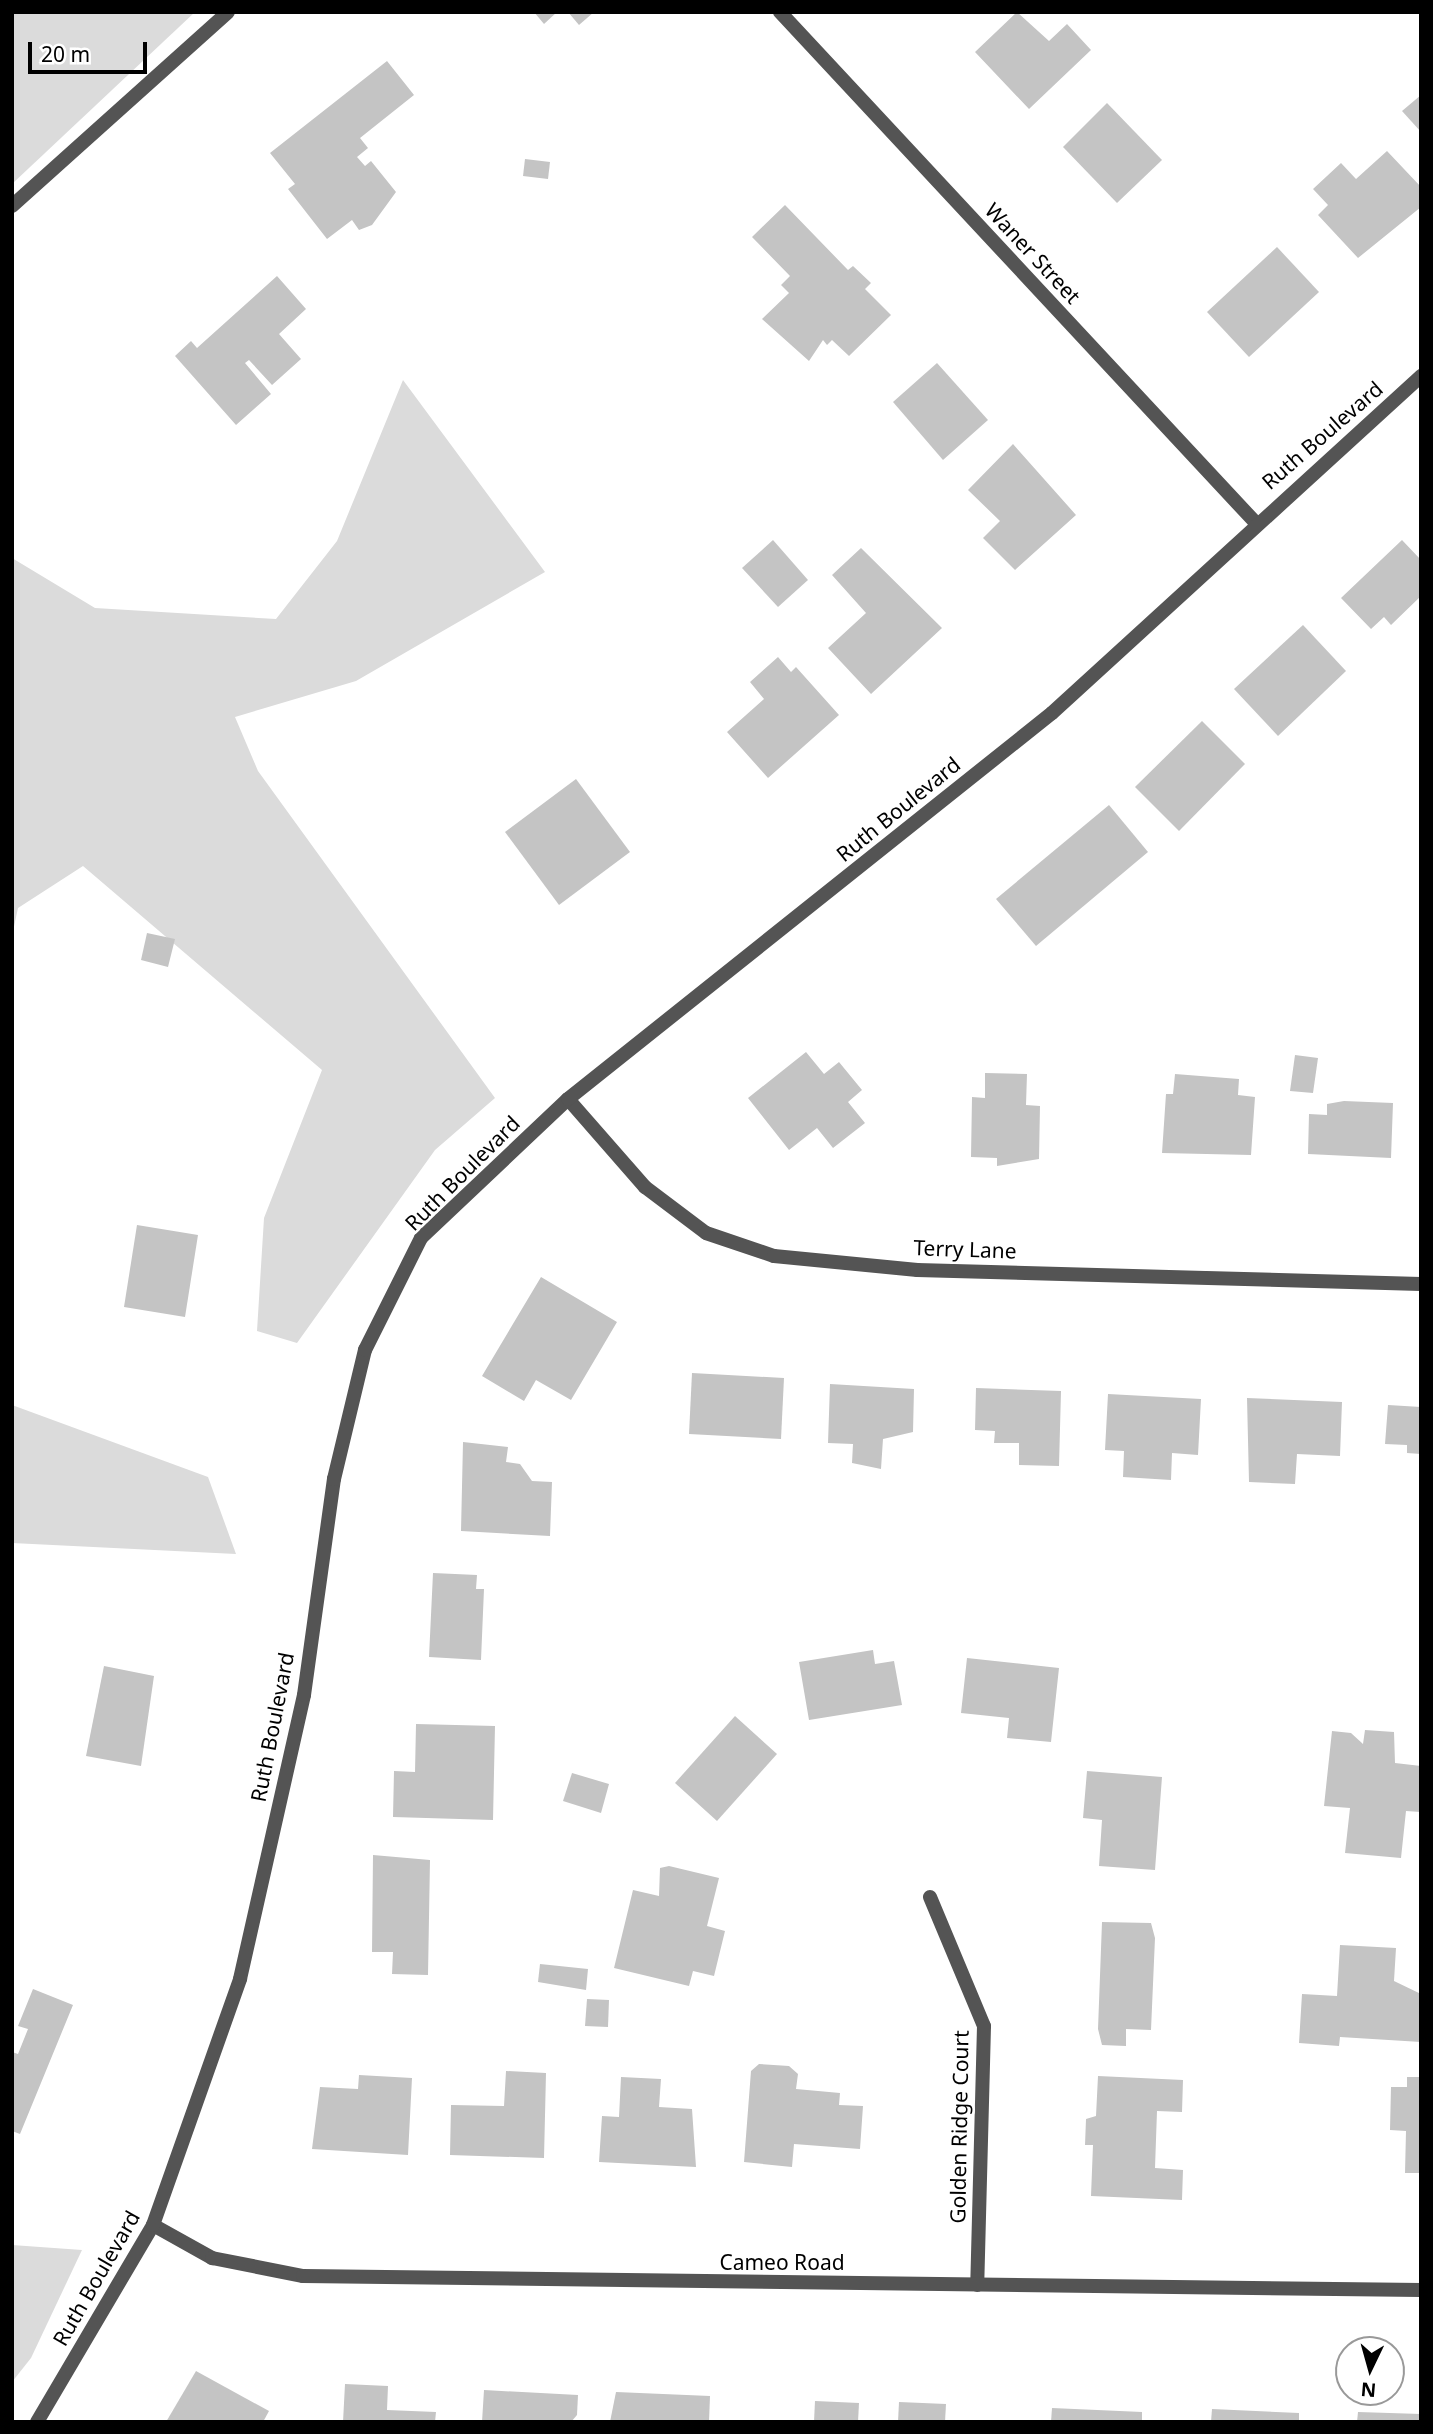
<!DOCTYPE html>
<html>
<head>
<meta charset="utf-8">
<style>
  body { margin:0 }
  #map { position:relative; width:1433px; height:2434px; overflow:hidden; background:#fff; font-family:"Noto Sans",sans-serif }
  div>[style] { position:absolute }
  .green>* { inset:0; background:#dbdbdb }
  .building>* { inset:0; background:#c4c4c4 }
  .minor>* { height:14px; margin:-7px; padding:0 7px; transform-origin:7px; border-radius:7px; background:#545454 }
  .tertiary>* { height:14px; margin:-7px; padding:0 7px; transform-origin:7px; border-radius:7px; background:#545454 }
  span { translate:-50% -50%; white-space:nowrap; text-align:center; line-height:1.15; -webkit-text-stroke:5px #fff; paint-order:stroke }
  .street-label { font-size:21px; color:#000 }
  .frame { position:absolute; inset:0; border:14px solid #000; pointer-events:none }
  .north { position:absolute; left:1335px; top:2336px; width:70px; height:70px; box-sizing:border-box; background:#fff; border:2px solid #999; border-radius:50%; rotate:185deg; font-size:19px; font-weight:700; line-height:28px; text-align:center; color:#000 }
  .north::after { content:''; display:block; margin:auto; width:24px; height:32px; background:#000; clip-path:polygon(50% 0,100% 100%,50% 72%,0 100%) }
  .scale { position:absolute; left:28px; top:42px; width:119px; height:32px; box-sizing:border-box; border:4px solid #000; border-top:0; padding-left:9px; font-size:21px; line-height:24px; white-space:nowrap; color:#000; -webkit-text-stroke:5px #fff; paint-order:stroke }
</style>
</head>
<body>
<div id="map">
  <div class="green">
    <i style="clip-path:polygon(12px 12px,195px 12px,12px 184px)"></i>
    <i style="clip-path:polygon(403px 380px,545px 572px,356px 681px,235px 717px,258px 771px,495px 1098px,435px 1150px,297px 1343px,257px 1331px,264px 1218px,322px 1070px,83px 866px,18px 908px,12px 936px,12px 558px,95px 608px,276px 619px,337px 541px)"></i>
    <i style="clip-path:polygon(12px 1405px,208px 1477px,236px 1554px,12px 1543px)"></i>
    <i style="clip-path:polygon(12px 2245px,82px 2250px,31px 2358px,12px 2382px)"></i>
  </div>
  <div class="building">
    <i style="clip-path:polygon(534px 12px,557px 12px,544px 24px)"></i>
    <i style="clip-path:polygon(568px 12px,594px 12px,579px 25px)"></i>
    <i style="clip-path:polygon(1017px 12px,1049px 41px,1067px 24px,1091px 50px,1029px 109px,975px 52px)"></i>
    <i style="clip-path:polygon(387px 61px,414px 95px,360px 138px,368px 148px,357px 157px,365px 166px,371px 161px,396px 192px,372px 225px,359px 230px,352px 220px,327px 239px,288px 189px,295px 184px,270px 153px)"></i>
    <i style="clip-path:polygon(1421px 95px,1421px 132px,1402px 111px)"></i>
    <i style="clip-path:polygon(1107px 103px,1162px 160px,1117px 203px,1063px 147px)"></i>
    <i style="clip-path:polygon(1387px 151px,1421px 187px,1421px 207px,1358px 258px,1318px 215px,1328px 205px,1313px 189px,1341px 163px,1356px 179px)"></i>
    <i style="clip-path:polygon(525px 159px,550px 162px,548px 179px,523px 176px)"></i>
    <i style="clip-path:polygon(785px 205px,848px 270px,853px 266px,871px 283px,865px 289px,891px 315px,849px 356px,832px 340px,827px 345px,823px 340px,809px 361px,762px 319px,789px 293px,781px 285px,790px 276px,752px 237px)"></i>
    <i style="clip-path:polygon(1277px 247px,1319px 292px,1249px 357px,1207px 312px)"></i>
    <i style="clip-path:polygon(277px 276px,306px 309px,279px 334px,301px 359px,272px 385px,249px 360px,245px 363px,271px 394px,236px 425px,175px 356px,191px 341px,197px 348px)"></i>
    <i style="clip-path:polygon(937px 363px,988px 420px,943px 460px,893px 402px)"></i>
    <i style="clip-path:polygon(1013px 444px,1076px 515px,1015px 570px,983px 538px,1000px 521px,968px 490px)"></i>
    <i style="clip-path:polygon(773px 540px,808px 580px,778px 607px,742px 568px)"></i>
    <i style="clip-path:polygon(1402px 540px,1421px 560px,1421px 596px,1391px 625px,1384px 617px,1371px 629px,1341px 598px)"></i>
    <i style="clip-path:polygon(861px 548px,942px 628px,871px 694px,828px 648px,866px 613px,832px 575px)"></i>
    <i style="clip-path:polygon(1303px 625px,1346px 671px,1278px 736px,1234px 689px)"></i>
    <i style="clip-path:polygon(778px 657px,791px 672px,796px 667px,839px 715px,768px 778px,727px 732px,764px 699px,750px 682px)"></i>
    <i style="clip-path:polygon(1202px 721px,1245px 764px,1179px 831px,1135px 787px)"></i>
    <i style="clip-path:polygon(576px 779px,630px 852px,559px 905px,505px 832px)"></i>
    <i style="clip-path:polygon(1109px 805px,1148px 852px,1036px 946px,996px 899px)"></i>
    <i style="clip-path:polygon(147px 933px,175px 939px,168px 967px,141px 960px)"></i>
    <i style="clip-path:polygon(806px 1052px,824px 1074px,839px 1062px,862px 1090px,848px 1102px,865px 1123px,833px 1148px,817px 1128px,789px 1150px,748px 1098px)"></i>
    <i style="clip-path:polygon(1295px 1055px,1318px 1058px,1313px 1093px,1290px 1091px)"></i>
    <i style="clip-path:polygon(985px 1073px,1027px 1074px,1026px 1105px,1040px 1106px,1039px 1159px,997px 1166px,997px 1158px,971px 1157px,972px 1097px,985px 1098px)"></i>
    <i style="clip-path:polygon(1175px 1074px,1239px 1079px,1238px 1095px,1255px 1097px,1251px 1155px,1162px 1153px,1166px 1094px,1173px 1094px)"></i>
    <i style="clip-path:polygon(1393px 1103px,1391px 1158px,1308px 1154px,1309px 1114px,1327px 1115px,1327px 1104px,1344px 1101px)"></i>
    <i style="clip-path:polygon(137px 1225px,198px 1235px,185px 1317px,124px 1307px)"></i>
    <i style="clip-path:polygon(541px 1277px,617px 1322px,571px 1400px,536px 1380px,524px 1401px,482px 1376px)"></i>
    <i style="clip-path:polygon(692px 1373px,784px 1378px,781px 1439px,689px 1434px)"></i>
    <i style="clip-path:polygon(830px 1384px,914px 1389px,913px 1432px,883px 1439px,881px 1469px,852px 1463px,853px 1444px,828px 1443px)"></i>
    <i style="clip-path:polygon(976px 1388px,1061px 1391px,1059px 1466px,1019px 1465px,1019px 1443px,994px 1443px,995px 1431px,975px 1430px)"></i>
    <i style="clip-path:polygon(1108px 1394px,1201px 1399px,1198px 1455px,1172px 1453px,1171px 1480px,1123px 1477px,1124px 1451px,1105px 1450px)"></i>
    <i style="clip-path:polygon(1247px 1398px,1342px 1402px,1340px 1456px,1297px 1454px,1295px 1484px,1249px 1482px)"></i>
    <i style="clip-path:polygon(1388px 1405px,1421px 1407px,1421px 1454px,1407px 1453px,1407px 1445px,1385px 1444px)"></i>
    <i style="clip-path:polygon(463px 1442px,508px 1447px,506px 1462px,520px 1464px,532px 1481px,552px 1482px,550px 1536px,461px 1531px)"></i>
    <i style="clip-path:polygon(433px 1573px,477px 1575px,476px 1589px,484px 1589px,481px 1660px,429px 1657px)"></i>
    <i style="clip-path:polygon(873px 1650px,875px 1664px,894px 1661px,902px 1705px,809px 1720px,799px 1662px)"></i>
    <i style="clip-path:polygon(967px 1658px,1059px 1668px,1051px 1742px,1007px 1738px,1009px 1718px,961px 1713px)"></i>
    <i style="clip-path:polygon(104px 1666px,154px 1676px,141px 1766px,86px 1756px)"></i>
    <i style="clip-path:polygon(735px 1716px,777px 1754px,717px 1821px,675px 1783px)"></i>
    <i style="clip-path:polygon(416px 1724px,495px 1726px,493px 1820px,393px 1817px,394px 1771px,415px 1772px)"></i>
    <i style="clip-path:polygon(1365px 1730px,1394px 1732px,1395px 1763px,1421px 1766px,1421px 1812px,1406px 1811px,1401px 1858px,1345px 1853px,1350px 1808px,1324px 1806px,1332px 1731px,1351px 1733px,1363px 1744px)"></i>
    <i style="clip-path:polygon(1087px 1771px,1162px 1777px,1155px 1870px,1099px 1866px,1102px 1820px,1083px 1818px)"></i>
    <i style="clip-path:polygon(572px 1773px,609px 1784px,601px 1813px,563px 1801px)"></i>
    <i style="clip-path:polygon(373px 1855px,430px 1860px,428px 1975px,392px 1974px,393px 1952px,372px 1952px)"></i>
    <i style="clip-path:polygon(669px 1866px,719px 1878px,707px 1926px,725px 1931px,714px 1976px,693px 1971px,689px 1986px,614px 1968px,633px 1890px,659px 1896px,660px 1868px)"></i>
    <i style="clip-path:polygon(1102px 1922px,1151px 1923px,1155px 1938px,1151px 2030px,1126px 2029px,1126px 2046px,1102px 2045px,1098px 2029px)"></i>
    <i style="clip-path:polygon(1340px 1945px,1396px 1948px,1394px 1981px,1421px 1994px,1421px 2042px,1340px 2037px,1339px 2046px,1299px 2043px,1302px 1994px,1337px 1996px)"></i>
    <i style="clip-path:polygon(540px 1964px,588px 1969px,586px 1990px,538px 1982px)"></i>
    <i style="clip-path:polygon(33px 1989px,73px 2005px,20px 2134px,12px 2131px,12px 2052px,18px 2054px,28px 2029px,18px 2026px)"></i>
    <i style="clip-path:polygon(587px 1999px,609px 2000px,608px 2027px,585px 2026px)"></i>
    <i style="clip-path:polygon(759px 2064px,789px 2066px,798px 2074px,796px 2089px,840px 2093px,839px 2105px,863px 2106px,860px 2149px,794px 2144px,792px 2167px,744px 2162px,751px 2071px)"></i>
    <i style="clip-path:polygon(506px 2071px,546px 2073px,544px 2158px,450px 2155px,451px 2105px,504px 2106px)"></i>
    <i style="clip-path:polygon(359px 2075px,412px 2078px,408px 2155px,312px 2149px,320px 2087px,358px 2089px)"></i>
    <i style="clip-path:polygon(1098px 2076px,1183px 2080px,1182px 2112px,1157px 2111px,1155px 2168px,1183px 2170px,1182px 2200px,1091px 2196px,1093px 2145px,1085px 2145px,1086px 2119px,1096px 2116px)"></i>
    <i style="clip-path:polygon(621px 2077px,661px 2079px,659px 2107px,692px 2109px,696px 2167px,599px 2162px,602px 2116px,619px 2117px)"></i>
    <i style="clip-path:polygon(1407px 2077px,1421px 2077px,1421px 2173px,1405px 2173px,1406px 2131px,1390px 2130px,1391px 2087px,1407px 2087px)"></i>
    <i style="clip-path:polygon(196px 2371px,269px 2411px,263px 2422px,166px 2422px)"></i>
    <i style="clip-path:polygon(345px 2384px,388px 2386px,387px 2410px,436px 2412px,435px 2422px,343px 2422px)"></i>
    <i style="clip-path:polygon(484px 2390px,578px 2395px,577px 2415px,571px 2422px,482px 2422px)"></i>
    <i style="clip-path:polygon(616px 2392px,710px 2396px,709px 2422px,610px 2422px)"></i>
    <i style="clip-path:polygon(815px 2401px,859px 2403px,858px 2422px,814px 2422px)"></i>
    <i style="clip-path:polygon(899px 2402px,946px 2404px,945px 2422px,898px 2422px)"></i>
    <i style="clip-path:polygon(1052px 2408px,1142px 2412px,1142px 2422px,1051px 2422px)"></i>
    <i style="clip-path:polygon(1212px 2409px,1299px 2413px,1299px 2422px,1211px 2422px)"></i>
    <i style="clip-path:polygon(1358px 2412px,1421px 2414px,1421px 2422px,1357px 2422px)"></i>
  </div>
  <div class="minor">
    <i style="left:780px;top:12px;width:697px;rotate:47.04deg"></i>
    <i style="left:568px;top:1099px;width:117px;rotate:48.8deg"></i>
    <i style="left:645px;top:1187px;width:76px;rotate:37deg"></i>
    <i style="left:706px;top:1233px;width:72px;rotate:18.7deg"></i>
    <i style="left:774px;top:1256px;width:144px;rotate:5.6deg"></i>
    <i style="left:917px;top:1270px;width:504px;rotate:1.59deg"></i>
    <i style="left:930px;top:1897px;width:140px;rotate:67.3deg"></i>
    <i style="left:984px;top:2026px;width:259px;rotate:91.5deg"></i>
    <i style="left:153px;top:2225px;width:68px;rotate:29.2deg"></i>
    <i style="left:212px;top:2258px;width:93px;rotate:11.2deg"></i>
    <i style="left:303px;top:2276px;width:1118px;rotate:0.72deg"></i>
    <i style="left:37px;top:2422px;width:229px;rotate:-59.5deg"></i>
    <i style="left:153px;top:2225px;width:261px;rotate:-70.5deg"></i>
    <i style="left:240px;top:1979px;width:291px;rotate:-77.3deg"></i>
    <i style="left:304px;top:1695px;width:218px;rotate:-82.1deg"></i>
    <i style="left:334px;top:1479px;width:133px;rotate:-76.5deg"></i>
    <i style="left:365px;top:1350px;width:125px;rotate:-63.4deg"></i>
    <i style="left:421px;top:1238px;width:202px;rotate:-43.4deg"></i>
    <i style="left:568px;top:1099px;width:619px;rotate:-38.57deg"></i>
    <i style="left:1052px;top:713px;width:500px;rotate:-42.4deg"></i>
  </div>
  <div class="tertiary">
    <i style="left:12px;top:206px;width:290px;rotate:-41.9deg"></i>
  </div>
  <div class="street-label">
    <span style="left:1033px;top:253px;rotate:47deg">Waner Street</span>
    <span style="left:1322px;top:435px;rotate:-41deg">Ruth Boulevard</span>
    <span style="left:898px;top:809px;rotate:-39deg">Ruth Boulevard</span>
    <span style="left:462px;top:1173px;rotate:-45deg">Ruth Boulevard</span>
    <span style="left:965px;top:1249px;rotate:2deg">Terry Lane</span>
    <span style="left:272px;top:1727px;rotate:-79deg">Ruth Boulevard</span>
    <span style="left:959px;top:2127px;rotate:-89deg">Golden Ridge Court</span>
    <span style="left:782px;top:2262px">Cameo Road</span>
    <span style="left:96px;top:2278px;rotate:-60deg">Ruth Boulevard</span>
  </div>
  <div class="frame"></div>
  <div class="north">N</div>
  <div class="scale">20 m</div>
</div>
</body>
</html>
